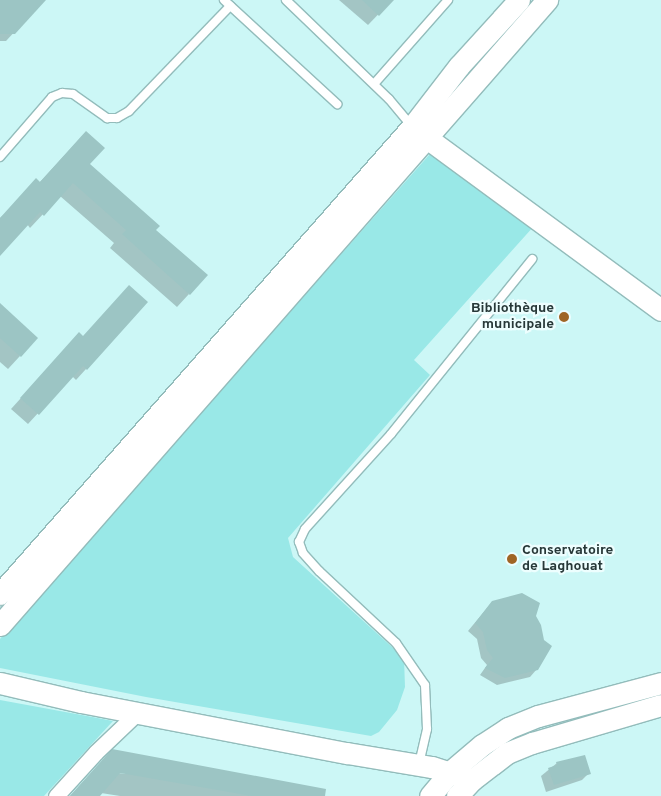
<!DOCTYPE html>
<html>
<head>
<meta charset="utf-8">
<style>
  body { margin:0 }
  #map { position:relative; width:661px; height:796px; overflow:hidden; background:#ccf7f6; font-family:Overpass,sans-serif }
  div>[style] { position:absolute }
  .green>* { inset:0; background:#99e8e7 }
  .shadow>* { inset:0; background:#0003 }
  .building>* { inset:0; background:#9cc5c4 }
  .roads { filter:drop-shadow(1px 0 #93bcbb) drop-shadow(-1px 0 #93bcbb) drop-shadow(0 1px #93bcbb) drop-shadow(0 -1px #93bcbb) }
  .lane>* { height:8px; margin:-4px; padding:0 4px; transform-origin:4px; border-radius:4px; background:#fff }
  .street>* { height:15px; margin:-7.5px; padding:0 7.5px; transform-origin:7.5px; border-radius:7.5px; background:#fff }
  .secondary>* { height:21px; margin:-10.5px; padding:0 10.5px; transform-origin:10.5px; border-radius:10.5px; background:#fff }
  .dots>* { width:14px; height:14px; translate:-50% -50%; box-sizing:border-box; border:2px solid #edfefe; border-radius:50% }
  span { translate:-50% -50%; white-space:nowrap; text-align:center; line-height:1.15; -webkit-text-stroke:4.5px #edfefe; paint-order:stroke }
  .poi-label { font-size:14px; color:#273838; font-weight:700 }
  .right { translate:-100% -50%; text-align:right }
  .left { translate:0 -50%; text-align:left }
</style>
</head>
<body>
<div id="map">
  <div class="green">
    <i style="clip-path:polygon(430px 154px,439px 154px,534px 226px,414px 360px,430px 375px,288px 538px,293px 557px,404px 658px,405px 687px,397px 710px,379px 732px,371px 736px,146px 697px,0 668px,0 639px,10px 627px)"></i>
    <i style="clip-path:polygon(0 700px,87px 716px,113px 721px,44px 796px,0 796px)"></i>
  </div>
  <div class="shadow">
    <i style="clip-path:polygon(2px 0,44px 0,6px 41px,0 41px,0 3px)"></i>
    <i style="clip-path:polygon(339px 0,392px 0,368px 25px)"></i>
    <i style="clip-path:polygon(86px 132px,89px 164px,155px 230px,189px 294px,177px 307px,110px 248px,114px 243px,60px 196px,30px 228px,27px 224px,0 254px,0 218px,39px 183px)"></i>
    <i style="clip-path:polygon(0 305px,20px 356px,8px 369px,0 362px)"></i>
    <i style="clip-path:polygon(83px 337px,86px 369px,76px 380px,72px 376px,28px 424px,11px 409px,69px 345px)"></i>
    <i style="clip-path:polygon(492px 602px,535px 616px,542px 641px,537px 669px,530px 677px,497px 685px,480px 675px,487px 665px,481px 658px,477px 639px,468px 631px)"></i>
    <i style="clip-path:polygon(557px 763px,589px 773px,582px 780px,546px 792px,541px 776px)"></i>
    <i style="clip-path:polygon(93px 771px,324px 790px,325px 796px,120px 796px,101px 793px,98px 796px,70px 796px)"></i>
  </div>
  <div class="building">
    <i style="clip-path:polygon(0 0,46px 0,15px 34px,0 34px)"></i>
    <i style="clip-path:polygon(362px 0,394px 0,379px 16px)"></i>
    <i style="clip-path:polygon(86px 131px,105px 148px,90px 164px,160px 226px,156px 230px,208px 275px,190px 295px,122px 234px,126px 230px,73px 183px,44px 216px,40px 212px,0 256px,0 218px,36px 178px,40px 182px)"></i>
    <i style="clip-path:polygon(129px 285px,148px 302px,87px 370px,83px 366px,39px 415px,20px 398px,79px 332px,83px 336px)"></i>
    <i style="clip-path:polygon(0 303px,38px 338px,21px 357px,0 338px)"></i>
    <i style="clip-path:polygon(522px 593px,540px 603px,536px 616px,541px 625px,544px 640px,552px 646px,538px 670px,505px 678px,485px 668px,493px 658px,487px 650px,483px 632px,475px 623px,492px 601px)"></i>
    <i style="clip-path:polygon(112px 749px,326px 789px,325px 796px,252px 796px,120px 773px,100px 796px,70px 796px)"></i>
    <i style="clip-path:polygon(585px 755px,591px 774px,554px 785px,548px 768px,557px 765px,556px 762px)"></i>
  </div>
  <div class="roads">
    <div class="lane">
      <i style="left:224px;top:0;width:154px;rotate:42.6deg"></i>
      <i style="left:286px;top:0;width:143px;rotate:43.9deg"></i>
      <i style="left:389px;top:99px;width:35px;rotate:50deg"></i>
      <i style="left:374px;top:84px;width:112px;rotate:-48.6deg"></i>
      <i style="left:0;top:157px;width:79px;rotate:-49.1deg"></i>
      <i style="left:52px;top:97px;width:11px;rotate:-22deg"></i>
      <i style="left:62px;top:93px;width:11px;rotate:5deg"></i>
      <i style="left:73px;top:94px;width:42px;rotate:35.2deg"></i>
      <i style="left:107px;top:118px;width:10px"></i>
      <i style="left:117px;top:118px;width:14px;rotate:-30deg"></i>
      <i style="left:129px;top:111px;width:146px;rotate:-46.1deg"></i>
      <i style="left:419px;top:764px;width:36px;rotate:-77deg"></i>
      <i style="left:427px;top:729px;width:44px;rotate:-92.6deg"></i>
      <i style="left:425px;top:685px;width:51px;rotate:-124.6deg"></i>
      <i style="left:396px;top:643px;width:105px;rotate:-136.9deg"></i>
      <i style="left:319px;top:571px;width:24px;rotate:-132deg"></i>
      <i style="left:303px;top:553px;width:12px;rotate:-110deg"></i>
      <i style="left:299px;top:542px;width:14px;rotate:-65deg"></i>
      <i style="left:305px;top:529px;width:128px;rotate:-47.8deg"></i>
      <i style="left:391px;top:434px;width:225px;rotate:-51.1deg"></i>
    </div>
    <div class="street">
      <i style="left:56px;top:796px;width:59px;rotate:-47.7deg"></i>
      <i style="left:96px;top:752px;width:58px;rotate:-43.6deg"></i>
    </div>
    <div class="secondary">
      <i style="left:416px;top:130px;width:304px;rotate:36.3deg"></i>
      <i style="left:0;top:594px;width:623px;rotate:-48.58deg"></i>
      <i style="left:412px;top:127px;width:77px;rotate:-52.4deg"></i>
      <i style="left:459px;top:66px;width:89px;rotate:-47.7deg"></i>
      <i style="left:0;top:625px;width:831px;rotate:-48.81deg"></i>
      <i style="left:0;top:683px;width:83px;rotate:13.2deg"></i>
      <i style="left:81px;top:702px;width:271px;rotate:10.9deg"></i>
      <i style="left:347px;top:753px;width:86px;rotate:9.4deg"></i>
      <i style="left:432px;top:767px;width:42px;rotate:18deg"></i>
      <i style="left:430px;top:796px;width:31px;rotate:-50deg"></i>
      <i style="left:450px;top:772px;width:42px;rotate:-40.2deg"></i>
      <i style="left:482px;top:745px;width:31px;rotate:-33deg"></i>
      <i style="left:508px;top:728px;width:32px;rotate:-22deg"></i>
      <i style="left:538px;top:716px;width:127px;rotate:-15deg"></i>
      <i style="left:457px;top:796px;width:22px;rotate:-47deg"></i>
      <i style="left:472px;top:780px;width:44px;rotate:-37.6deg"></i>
      <i style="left:507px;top:753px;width:27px;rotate:-22deg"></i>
      <i style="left:532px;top:743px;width:134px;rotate:-16.4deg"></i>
    </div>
  </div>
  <div class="dots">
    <i style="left:564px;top:317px;background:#9f6525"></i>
    <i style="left:512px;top:559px;background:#9f6525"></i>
  </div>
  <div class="poi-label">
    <span class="right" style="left:554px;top:317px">Bibliothèque<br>municipale</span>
    <span class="left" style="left:522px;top:559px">Conservatoire<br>de Laghouat</span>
  </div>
</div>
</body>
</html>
